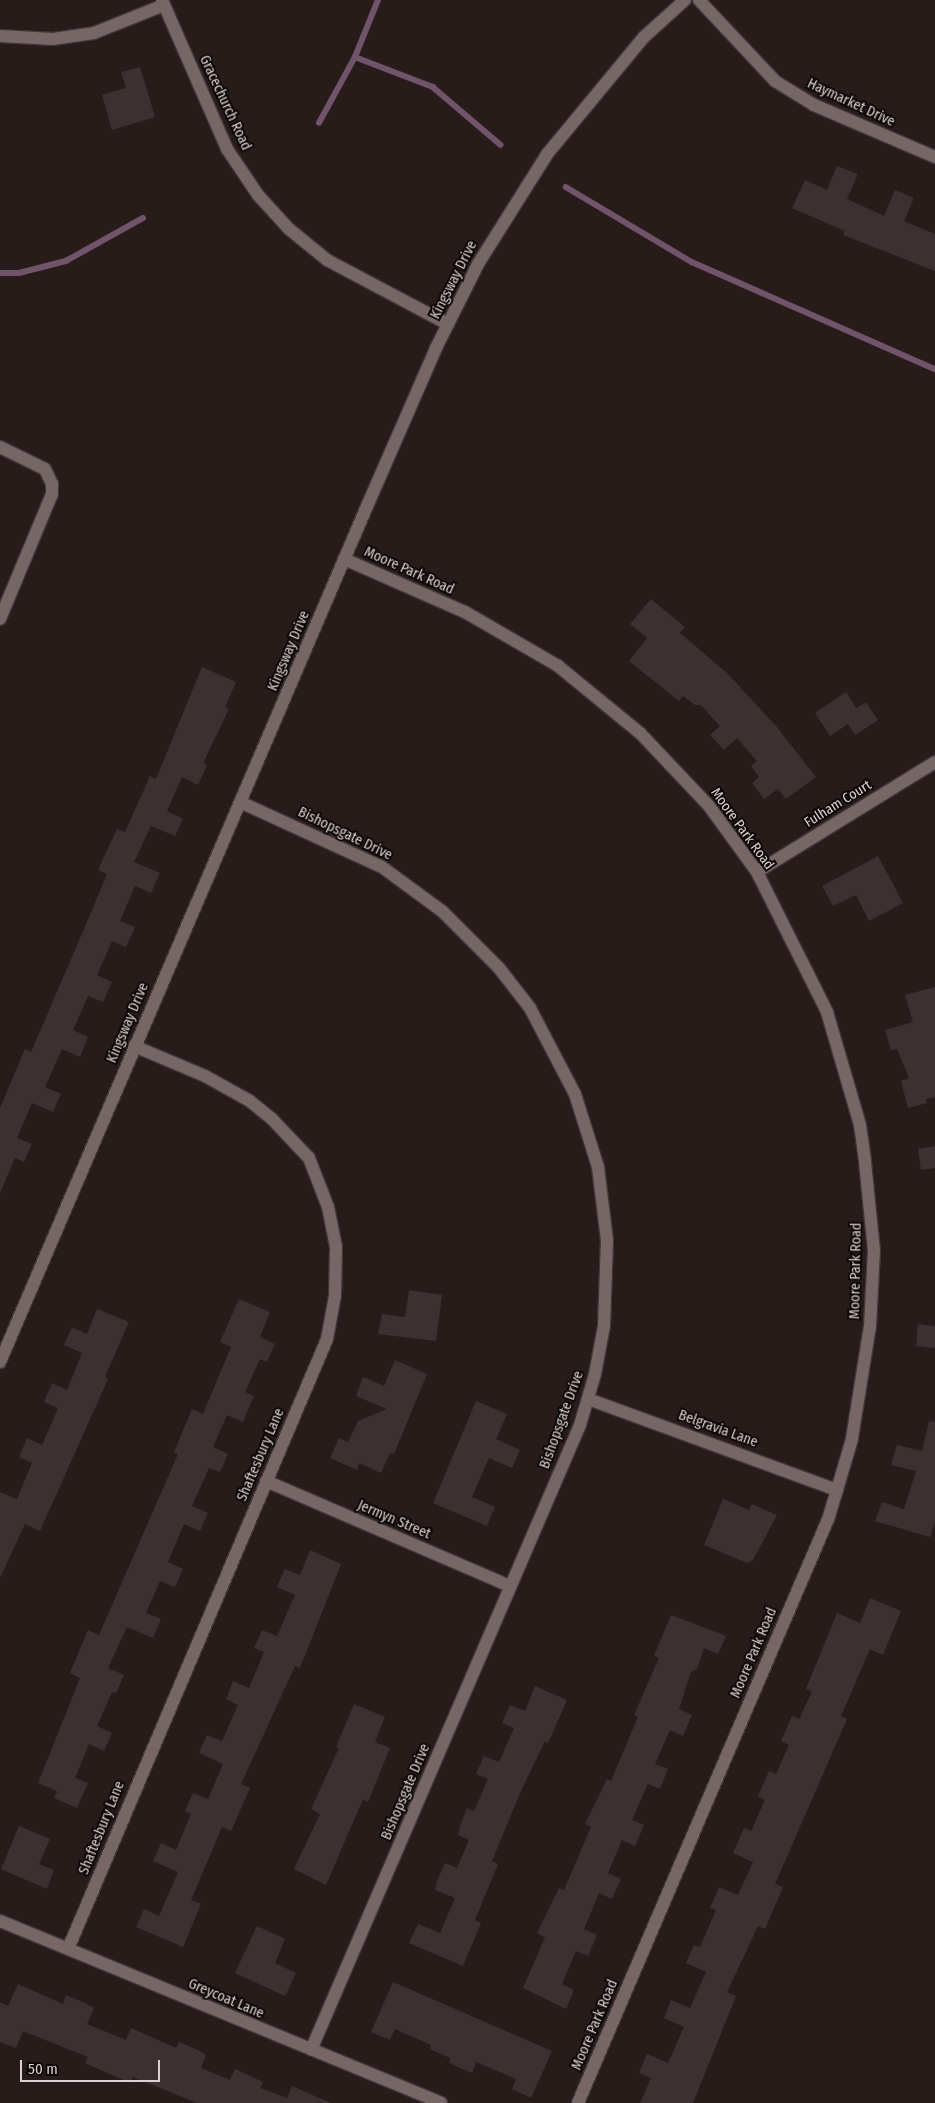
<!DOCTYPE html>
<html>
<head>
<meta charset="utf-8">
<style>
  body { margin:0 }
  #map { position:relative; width:935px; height:2103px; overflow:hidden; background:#281c1b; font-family:"Fira Sans Condensed",sans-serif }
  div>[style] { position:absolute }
  .stream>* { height:5.5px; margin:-2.75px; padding:0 2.75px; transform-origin:2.75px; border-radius:2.75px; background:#71536a }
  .building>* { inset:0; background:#3d3033 }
  .roads { filter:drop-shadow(1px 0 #403737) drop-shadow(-1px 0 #403737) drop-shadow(0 1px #403737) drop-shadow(0 -1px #403737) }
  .street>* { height:12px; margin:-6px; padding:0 6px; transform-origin:6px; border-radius:6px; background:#766665 }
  span { translate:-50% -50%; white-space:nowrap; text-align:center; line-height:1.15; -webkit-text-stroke:4px #0d0807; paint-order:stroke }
  .street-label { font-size:14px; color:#dad2d1 }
  .scale { position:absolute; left:20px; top:2060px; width:140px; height:22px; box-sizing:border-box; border:2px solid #dad2d1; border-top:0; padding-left:6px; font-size:15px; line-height:18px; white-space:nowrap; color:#dad2d1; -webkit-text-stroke:4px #0d0807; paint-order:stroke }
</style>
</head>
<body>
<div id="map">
  <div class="stream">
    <i style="left:355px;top:57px;width:84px;rotate:21deg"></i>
    <i style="left:433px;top:87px;width:89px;rotate:40.5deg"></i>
    <i style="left:319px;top:123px;width:75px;rotate:-61.4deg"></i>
    <i style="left:355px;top:57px;width:61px;rotate:-68deg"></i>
    <i style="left:566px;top:187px;width:147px;rotate:30.8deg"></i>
    <i style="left:692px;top:262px;width:266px;rotate:23.8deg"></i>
    <i style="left:0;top:273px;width:19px"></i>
    <i style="left:19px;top:273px;width:49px;rotate:-14.3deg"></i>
    <i style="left:66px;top:261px;width:88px;rotate:-29.2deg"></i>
  </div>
  <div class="building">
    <i style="clip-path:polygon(140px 67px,155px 117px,112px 130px,102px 95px,126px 88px,121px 72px)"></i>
    <i style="clip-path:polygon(837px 166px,858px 174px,847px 199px,884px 216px,895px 190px,914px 198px,904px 221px,935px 234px,935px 271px,843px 235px,845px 231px,792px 208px,805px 180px,827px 190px)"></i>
    <i style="clip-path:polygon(651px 599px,685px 627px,680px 633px,726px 672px,776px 726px,816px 777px,786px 799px,778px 789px,764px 799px,752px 783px,759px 777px,751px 766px,757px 761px,737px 738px,724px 750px,710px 735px,720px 726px,701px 705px,695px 705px,683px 696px,679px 701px,629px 661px,647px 638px,630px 624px)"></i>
    <i style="clip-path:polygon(202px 667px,236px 682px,225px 707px,229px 709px,203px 763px,207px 765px,198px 785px,182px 777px,167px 811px,183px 819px,175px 836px,151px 826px,134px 862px,160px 873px,151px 893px,135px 886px,120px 921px,135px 927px,126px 947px,112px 941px,97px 975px,112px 982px,103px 1002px,88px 996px,73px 1030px,88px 1037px,80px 1057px,62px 1049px,45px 1087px,61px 1094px,53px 1112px,32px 1103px,17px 1138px,32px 1144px,24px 1162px,15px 1158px,0 1193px,0 1108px,25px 1049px,31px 1052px,84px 929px,107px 874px,98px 870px,117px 829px,125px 832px,150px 776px,156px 779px)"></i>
    <i style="clip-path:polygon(846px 692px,856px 708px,866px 702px,878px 720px,855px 735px,848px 724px,830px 736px,815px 713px)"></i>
    <i style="clip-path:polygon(878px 856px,903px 903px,869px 921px,856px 895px,833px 906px,822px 886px)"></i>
    <i style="clip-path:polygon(935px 987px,935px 1097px,926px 1099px,927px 1103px,908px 1108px,901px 1081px,909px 1078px,897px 1049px,891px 1050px,885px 1030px,913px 1022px,905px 995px)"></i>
    <i style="clip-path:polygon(935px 1146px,935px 1168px,921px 1170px,918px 1149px)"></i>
    <i style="clip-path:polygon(409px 1290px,442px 1295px,436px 1341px,378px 1334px,382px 1314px,405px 1317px)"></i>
    <i style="clip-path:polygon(239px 1299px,270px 1312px,260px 1337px,275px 1344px,267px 1362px,260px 1359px,245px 1392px,254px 1396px,243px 1422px,227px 1415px,213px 1447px,228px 1454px,220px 1472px,209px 1468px,192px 1506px,208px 1513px,200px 1531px,184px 1524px,168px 1562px,183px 1569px,175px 1587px,160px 1581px,146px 1613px,161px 1619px,153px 1638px,127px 1627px,108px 1668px,124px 1675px,116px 1693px,112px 1692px,97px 1726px,112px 1733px,104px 1751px,89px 1744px,75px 1778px,88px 1783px,77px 1808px,54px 1798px,57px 1791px,38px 1783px,80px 1678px,70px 1673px,88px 1630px,99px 1635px,178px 1454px,174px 1452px,192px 1409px,203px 1414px,231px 1347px,220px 1342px)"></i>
    <i style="clip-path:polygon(97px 1309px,129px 1322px,105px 1377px,108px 1379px,40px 1531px,25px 1524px,0 1578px,0 1492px,17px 1499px,32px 1463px,19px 1457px,27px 1438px,42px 1445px,58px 1408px,44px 1402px,52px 1383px,67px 1390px,82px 1353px,64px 1345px,72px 1327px,87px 1334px)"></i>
    <i style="clip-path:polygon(918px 1324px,935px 1326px,935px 1348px,916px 1346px)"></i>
    <i style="clip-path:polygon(395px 1360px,427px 1374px,394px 1454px,390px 1453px,381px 1473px,359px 1463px,357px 1470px,330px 1458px,339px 1438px,348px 1442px,358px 1421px,387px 1409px,356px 1396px,363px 1377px,384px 1386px)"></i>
    <i style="clip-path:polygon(476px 1401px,507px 1414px,496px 1439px,520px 1450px,512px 1468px,489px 1458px,472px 1497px,495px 1507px,487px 1526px,433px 1503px)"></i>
    <i style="clip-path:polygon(929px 1421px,935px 1422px,935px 1522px,930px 1537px,875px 1521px,882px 1502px,904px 1509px,916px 1471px,891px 1465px,897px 1445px,922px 1451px)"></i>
    <i style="clip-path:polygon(723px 1499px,749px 1510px,752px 1504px,777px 1515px,753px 1560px,747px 1563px,704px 1545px)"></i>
    <i style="clip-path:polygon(310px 1550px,341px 1564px,300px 1668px,295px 1666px,241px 1784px,250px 1788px,231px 1831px,222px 1827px,191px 1900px,201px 1904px,183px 1947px,136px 1927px,144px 1909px,159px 1916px,178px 1872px,153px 1861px,161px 1843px,176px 1850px,191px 1814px,185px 1811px,193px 1793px,208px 1799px,223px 1764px,199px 1753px,207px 1735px,222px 1741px,238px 1705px,226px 1699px,233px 1681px,249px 1688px,264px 1652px,254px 1648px,262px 1630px,277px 1636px,295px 1595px,277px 1587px,285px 1569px,300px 1575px)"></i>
    <i style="clip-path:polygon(870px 1598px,901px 1611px,883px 1655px,870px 1649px,841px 1716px,847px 1719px,775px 1884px,783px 1887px,765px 1929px,758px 1926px,727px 1992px,736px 1996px,693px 2103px,640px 2103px,651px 2078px,639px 2073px,647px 2054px,668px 2063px,684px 2027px,664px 2018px,671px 2000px,690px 2008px,706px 1972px,686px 1963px,694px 1945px,700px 1947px,716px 1910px,710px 1908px,719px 1887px,738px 1895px,753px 1862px,733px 1853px,744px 1828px,751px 1831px,765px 1800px,758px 1796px,769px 1771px,776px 1774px,789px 1745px,781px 1741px,792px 1716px,799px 1719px,812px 1692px,806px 1689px,837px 1613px,860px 1623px)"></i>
    <i style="clip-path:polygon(671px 1615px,726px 1636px,718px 1654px,704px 1648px,697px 1669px,691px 1672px,679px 1709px,692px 1715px,683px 1736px,670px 1730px,655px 1764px,668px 1769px,660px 1789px,648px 1784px,632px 1820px,644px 1825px,635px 1846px,622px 1840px,608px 1873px,621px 1879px,612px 1899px,599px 1893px,584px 1929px,597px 1935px,588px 1956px,576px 1951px,562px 1984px,574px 1990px,566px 2009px,523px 1988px,545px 1937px,537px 1933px,559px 1888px,564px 1890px,591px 1827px,585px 1824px,607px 1779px,611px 1781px,638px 1717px,634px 1715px,659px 1658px,654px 1656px)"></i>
    <i style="clip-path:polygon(535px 1686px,567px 1700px,548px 1743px,545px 1741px,520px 1793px,492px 1861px,498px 1864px,475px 1920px,481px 1923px,463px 1966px,409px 1943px,418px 1924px,440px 1933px,455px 1898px,435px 1890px,437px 1881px,445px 1863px,457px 1868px,469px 1840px,458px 1835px,460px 1826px,467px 1808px,474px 1811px,488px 1779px,476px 1774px,484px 1756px,499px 1762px,514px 1728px,502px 1723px,510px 1705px,525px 1711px)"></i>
    <i style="clip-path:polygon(354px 1704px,385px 1717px,375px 1742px,390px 1748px,368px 1802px,363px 1799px,326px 1885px,294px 1869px,320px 1814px,311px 1809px,339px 1748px,336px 1747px)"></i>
    <i style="clip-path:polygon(19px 1826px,50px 1839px,39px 1864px,54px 1870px,47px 1889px,1px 1869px)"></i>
    <i style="clip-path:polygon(257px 1926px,285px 1939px,275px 1963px,296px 1973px,285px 1996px,235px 1973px)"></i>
    <i style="clip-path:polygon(393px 1982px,552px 2051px,531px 2098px,512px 2089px,516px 2079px,476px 2062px,472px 2073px,449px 2063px,450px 2058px,430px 2049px,431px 2045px,395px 2029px,390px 2040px,371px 2032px)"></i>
    <i style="clip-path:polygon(18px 1984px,63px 2004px,66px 1995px,85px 2003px,94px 2008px,87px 2024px,126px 2040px,131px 2028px,176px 2048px,179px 2042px,198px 2050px,206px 2055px,201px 2068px,230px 2080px,235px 2069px,263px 2082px,260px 2088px,287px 2098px,292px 2086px,331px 2103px,197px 2103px,133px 2077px,130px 2083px,85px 2063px,88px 2057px,23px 2031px,16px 2048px,0 2042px,0 2002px,8px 2006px)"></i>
  </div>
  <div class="roads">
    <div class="street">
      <i style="left:162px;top:0;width:163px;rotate:66.4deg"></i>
      <i style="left:227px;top:149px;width:55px;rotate:56deg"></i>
      <i style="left:258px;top:195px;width:46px;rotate:47.6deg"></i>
      <i style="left:289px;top:229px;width:49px;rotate:39.2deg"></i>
      <i style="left:327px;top:260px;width:137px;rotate:27.9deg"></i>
      <i style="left:699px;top:0;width:111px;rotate:46.8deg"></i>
      <i style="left:775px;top:81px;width:46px;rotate:31.6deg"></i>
      <i style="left:814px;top:105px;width:132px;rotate:23.3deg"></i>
      <i style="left:0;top:36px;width:53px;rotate:3.2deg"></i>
      <i style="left:53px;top:39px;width:41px;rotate:-8.3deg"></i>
      <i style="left:94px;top:33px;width:75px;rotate:-21.8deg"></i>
      <i style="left:0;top:447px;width:50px;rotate:26.1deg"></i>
      <i style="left:45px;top:469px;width:17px;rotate:65deg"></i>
      <i style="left:52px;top:484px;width:10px;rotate:90deg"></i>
      <i style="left:52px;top:494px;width:135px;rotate:112.6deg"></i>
      <i style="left:344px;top:559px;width:132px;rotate:23.7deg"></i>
      <i style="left:465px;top:612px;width:108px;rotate:30.1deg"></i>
      <i style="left:558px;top:666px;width:106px;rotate:39.3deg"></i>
      <i style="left:640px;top:733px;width:100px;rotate:46.6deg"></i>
      <i style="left:709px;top:806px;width:82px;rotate:54deg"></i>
      <i style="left:757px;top:872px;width:157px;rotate:63.4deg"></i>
      <i style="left:827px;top:1012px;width:118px;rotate:73.7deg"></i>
      <i style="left:860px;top:1125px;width:37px;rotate:82deg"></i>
      <i style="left:865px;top:1162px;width:88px;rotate:84.2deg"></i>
      <i style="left:874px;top:1250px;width:76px;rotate:93deg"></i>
      <i style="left:870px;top:1326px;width:114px;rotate:99.1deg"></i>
      <i style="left:852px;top:1439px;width:53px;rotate:106.4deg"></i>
      <i style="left:837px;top:1490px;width:28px;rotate:107deg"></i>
      <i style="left:829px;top:1517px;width:637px;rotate:113.19deg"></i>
      <i style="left:240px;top:802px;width:156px;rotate:24.6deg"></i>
      <i style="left:382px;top:867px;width:74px;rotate:36.3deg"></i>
      <i style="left:442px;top:911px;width:81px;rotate:45deg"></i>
      <i style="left:499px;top:968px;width:51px;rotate:52.2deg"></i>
      <i style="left:530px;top:1008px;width:97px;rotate:62.4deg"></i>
      <i style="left:575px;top:1094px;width:77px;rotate:72.5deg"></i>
      <i style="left:598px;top:1167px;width:74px;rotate:83deg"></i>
      <i style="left:607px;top:1240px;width:86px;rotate:92deg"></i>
      <i style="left:604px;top:1326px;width:49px;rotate:100.6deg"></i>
      <i style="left:595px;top:1374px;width:53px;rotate:106.4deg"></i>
      <i style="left:580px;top:1425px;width:680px;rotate:113.29deg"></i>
      <i style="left:757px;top:872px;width:209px;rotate:-31.7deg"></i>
      <i style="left:0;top:1362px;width:934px;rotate:-66.79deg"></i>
      <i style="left:368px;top:504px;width:170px;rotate:-66.4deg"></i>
      <i style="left:436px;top:348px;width:94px;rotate:-63.4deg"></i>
      <i style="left:478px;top:264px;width:131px;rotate:-57.8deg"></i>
      <i style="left:548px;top:153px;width:151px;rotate:-50.4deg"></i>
      <i style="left:644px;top:37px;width:55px;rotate:-42.1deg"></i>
      <i style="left:588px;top:1399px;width:265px;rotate:20.1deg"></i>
      <i style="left:266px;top:1481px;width:266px;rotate:23.3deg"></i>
      <i style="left:0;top:1921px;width:477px;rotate:22.4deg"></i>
      <i style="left:68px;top:1949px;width:663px;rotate:-66.99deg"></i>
      <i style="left:327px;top:1339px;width:44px;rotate:-79.5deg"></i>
      <i style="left:335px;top:1296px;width:49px;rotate:-88.8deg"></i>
      <i style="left:336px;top:1247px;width:41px;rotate:-101.3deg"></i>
      <i style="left:328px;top:1207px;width:53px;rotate:-111.2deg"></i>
      <i style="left:309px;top:1158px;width:54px;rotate:-133.5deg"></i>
      <i style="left:272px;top:1119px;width:28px;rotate:-141deg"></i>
      <i style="left:250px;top:1101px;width:51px;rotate:-150.9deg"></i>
      <i style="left:205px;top:1076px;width:77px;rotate:-157.1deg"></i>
    </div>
  </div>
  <div class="street-label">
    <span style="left:225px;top:103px;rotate:65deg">Gracechurch Road</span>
    <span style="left:851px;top:103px;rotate:25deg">Haymarket Drive</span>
    <span style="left:454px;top:280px;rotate:-63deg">Kingsway Drive</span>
    <span style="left:409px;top:571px;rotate:24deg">Moore Park Road</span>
    <span style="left:289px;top:651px;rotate:-67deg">Kingsway Drive</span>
    <span style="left:838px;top:804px;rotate:-32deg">Fulham Court</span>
    <span style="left:742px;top:829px;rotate:54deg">Moore Park Road</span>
    <span style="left:345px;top:834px;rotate:26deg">Bishopsgate Drive</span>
    <span style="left:128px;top:1023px;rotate:-67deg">Kingsway Drive</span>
    <span style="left:856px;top:1271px;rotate:-89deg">Moore Park Road</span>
    <span style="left:562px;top:1420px;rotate:-70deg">Bishopsgate Drive</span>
    <span style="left:718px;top:1429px;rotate:20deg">Belgravia Lane</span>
    <span style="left:261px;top:1455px;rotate:-67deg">Shaftesbury Lane</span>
    <span style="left:394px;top:1520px;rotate:23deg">Jermyn Street</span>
    <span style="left:754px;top:1653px;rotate:-67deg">Moore Park Road</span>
    <span style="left:406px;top:1792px;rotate:-67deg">Bishopsgate Drive</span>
    <span style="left:102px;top:1828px;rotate:-68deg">Shaftesbury Lane</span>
    <span style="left:226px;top:1999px;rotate:23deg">Greycoat Lane</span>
    <span style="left:595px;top:2025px;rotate:-67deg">Moore Park Road</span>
  </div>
  <div class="scale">50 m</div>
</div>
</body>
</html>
